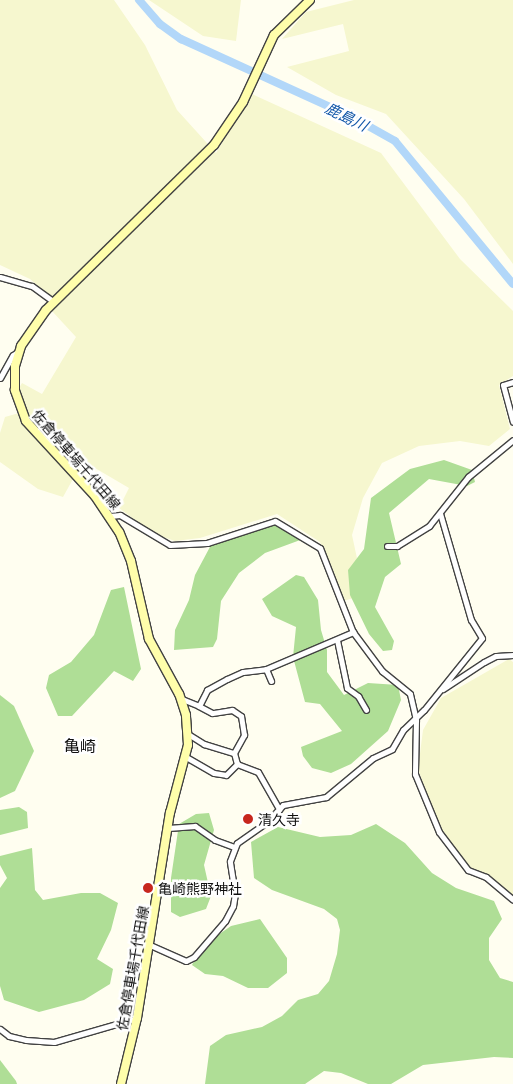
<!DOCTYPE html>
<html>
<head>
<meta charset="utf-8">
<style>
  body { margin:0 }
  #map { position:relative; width:513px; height:1084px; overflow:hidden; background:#fffef0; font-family:Literata,"Noto Sans JP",serif }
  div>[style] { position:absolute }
  .farmland>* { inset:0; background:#f6f7cf }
  .forest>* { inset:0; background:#afde96 }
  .river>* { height:8px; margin:-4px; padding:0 4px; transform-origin:4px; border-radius:4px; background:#b2d7f9 }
  .roads { filter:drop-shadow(1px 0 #424242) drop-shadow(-1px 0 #424242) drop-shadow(0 1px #424242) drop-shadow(0 -1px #424242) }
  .street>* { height:5px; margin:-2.5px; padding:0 2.5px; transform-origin:2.5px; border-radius:2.5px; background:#fff }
  .secondary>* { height:8px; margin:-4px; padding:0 4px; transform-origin:4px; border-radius:4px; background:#fffeab }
  .dots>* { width:14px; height:14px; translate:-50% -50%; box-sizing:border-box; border:2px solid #fff; border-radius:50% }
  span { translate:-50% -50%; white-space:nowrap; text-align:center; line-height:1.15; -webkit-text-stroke:5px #fff; paint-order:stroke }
  .street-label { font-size:14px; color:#0f0f0f }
  .poi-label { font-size:14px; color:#0f0f0f }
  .left { translate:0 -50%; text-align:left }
  .water-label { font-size:15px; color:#1056a8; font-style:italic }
  .quarter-label { font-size:16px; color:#0f0f0f }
</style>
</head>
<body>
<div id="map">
  <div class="farmland">
    <i style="clip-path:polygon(0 0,114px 0,145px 45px,177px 110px,216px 153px,252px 94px,381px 153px,460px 259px,513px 311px,513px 376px,499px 385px,510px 429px,489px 446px,460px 441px,419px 446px,382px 463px,363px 498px,352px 535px,361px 577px,356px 597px,344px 601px,320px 542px,277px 514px,200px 538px,175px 541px,154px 534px,119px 508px,129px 488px,83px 461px,63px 497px,38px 489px,0 462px,0 433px,5px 417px,26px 411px,19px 388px,22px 383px,42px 394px,76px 337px,51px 310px,58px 303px,30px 279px,0 265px)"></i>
    <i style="clip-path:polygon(149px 0,241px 0,236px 41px,203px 36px)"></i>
    <i style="clip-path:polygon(354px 0,513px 0,513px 264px,464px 199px,386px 114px,336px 95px,287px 67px,349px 51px,343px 24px,282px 39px,306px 12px)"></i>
    <i style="clip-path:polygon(509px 659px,513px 662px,513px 897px,489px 877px,470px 869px,440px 831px,418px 769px,423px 730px,441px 698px)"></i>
  </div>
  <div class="forest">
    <i style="clip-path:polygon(444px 460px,472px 470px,475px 482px,467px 486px,429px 479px,389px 513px,401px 564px,385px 577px,375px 607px,394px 641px,392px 650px,383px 651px,369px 634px,350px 595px,348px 570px,364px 549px,371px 498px,410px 469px)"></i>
    <i style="clip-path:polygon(272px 522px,303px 539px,265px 553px,239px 573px,221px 601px,217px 639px,213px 647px,174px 650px,175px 630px,189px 600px,195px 575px,211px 545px)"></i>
    <i style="clip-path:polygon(296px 575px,304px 577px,318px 600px,321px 630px,327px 650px,327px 672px,344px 695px,368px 683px,398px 685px,401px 700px,388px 731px,351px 764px,331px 773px,312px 768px,303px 756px,301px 747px,342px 731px,320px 704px,305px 702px,293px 657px,296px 627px,272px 616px,262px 599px)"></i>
    <i style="clip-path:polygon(124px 587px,141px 669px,133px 681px,114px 671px,72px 716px,58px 716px,46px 688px,49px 675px,71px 662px,94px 635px,111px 590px)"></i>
    <i style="clip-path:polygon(0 695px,14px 706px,34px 751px,15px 791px,0 798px)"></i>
    <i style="clip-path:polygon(19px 807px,27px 812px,28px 828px,0 835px,0 810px)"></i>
    <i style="clip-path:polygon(209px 813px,214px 830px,204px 865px,211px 896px,206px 909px,180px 917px,171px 912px,171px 878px,179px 824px,196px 814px)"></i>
    <i style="clip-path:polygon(376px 824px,405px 843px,432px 873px,456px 888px,494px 901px,502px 919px,489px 938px,489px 960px,500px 978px,513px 982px,513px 1058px,494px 1057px,423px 1065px,391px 1084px,368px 1084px,341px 1073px,324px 1071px,305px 1084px,205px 1084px,210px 1046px,226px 1035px,262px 1027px,282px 1016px,298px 1000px,318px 994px,329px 981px,337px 954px,340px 930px,337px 919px,324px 909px,272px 890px,254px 878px,251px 842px,278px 827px,320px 837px,351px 835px)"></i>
    <i style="clip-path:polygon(32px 848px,35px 890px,43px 900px,81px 893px,100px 893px,118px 903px,111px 930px,97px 959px,113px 969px,110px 984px,84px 1000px,39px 1012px,4px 1000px,0 986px,0 888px,7px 878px,0 865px,0 856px)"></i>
    <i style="clip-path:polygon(260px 919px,287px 958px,287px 973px,268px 988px,248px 988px,223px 976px,205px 974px,192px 965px,202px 946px,231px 926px)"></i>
    <i style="clip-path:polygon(0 1060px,16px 1081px,17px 1084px,0 1084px)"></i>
  </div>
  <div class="river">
    <i style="left:139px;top:0;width:32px;rotate:49deg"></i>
    <i style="left:160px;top:24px;width:26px;rotate:36deg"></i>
    <i style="left:181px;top:39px;width:190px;rotate:24.5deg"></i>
    <i style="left:354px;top:118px;width:47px;rotate:29.3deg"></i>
    <i style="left:395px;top:141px;width:185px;rotate:50.5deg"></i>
  </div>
  <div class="roads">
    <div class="street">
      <i style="left:0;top:277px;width:33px;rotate:16deg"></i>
      <i style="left:32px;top:286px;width:27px;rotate:36deg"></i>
      <i style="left:0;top:378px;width:26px;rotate:-61deg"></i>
      <i style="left:13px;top:355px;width:7px;rotate:-34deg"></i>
      <i style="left:513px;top:382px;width:10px;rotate:163deg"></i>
      <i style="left:503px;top:385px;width:38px;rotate:75deg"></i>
      <i style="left:110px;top:516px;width:10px;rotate:-6deg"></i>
      <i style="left:120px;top:515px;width:58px;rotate:31deg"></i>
      <i style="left:170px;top:545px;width:37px;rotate:-3deg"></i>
      <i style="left:207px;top:543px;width:71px;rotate:-17.9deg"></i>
      <i style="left:275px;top:521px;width:52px;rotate:31deg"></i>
      <i style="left:320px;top:548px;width:90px;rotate:68.6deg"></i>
      <i style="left:353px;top:632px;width:49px;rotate:53.4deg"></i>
      <i style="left:382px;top:671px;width:36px;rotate:39deg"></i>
      <i style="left:410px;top:694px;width:27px;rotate:77deg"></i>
      <i style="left:416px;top:720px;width:54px;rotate:91.1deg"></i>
      <i style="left:415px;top:774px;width:63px;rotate:67.5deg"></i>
      <i style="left:439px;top:832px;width:48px;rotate:52.7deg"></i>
      <i style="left:468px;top:870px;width:19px;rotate:21deg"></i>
      <i style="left:486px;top:877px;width:35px;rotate:40deg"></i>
      <i style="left:387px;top:546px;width:10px"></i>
      <i style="left:397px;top:546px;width:38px;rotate:-32deg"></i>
      <i style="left:429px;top:526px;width:63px;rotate:-51.5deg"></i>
      <i style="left:468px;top:477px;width:58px;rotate:-39.4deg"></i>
      <i style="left:337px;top:640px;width:49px;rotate:78.2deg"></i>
      <i style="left:347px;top:688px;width:14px;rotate:36deg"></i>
      <i style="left:358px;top:696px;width:16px;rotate:60deg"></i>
      <i style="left:266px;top:669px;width:13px;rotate:67deg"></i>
      <i style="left:443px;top:689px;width:49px;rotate:-33.4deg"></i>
      <i style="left:484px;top:662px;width:13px;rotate:-27deg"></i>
      <i style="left:496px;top:656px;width:17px;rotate:-3deg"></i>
      <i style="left:182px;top:699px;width:18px;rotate:22deg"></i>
      <i style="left:199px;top:706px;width:18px;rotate:-63deg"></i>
      <i style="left:207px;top:690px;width:23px;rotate:-29deg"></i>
      <i style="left:227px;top:679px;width:17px;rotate:-24deg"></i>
      <i style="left:243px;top:672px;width:23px;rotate:-7deg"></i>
      <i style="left:266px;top:669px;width:95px;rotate:-23deg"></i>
      <i style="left:188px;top:734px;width:19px;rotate:32deg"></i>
      <i style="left:204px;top:744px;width:31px;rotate:17deg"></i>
      <i style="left:186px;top:757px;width:32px;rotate:30deg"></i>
      <i style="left:214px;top:773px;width:12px;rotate:9deg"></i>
      <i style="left:226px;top:775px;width:16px;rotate:-45deg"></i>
      <i style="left:237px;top:764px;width:11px;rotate:-105deg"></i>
      <i style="left:234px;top:753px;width:21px;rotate:-61deg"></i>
      <i style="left:244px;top:735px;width:19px;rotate:-99deg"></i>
      <i style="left:241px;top:716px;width:11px;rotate:-146deg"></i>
      <i style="left:232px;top:710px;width:20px;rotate:171deg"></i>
      <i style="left:212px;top:713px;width:15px;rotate:-152deg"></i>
      <i style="left:237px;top:764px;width:22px;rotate:21deg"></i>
      <i style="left:258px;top:772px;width:43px;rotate:60.4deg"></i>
      <i style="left:168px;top:828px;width:27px;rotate:-4deg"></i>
      <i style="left:195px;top:826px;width:24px;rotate:35deg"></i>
      <i style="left:215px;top:840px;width:20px;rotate:20deg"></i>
      <i style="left:150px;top:945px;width:39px;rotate:24deg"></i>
      <i style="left:186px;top:961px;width:9px;rotate:-27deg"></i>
      <i style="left:194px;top:957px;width:48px;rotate:-49.3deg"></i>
      <i style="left:225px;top:921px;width:17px;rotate:-62deg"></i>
      <i style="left:233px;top:906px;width:12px;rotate:-81deg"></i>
      <i style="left:235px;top:894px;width:33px;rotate:-99deg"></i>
      <i style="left:230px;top:861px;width:19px;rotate:-69deg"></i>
      <i style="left:237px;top:843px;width:37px;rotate:-35deg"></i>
      <i style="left:267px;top:822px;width:23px;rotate:-47deg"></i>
      <i style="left:283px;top:805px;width:44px;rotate:-10.5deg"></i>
      <i style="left:326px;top:797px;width:61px;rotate:-39.7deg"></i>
      <i style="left:373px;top:758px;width:21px;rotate:-25deg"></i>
      <i style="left:392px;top:749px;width:22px;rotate:-60deg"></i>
      <i style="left:403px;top:730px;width:29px;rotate:-44deg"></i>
      <i style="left:424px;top:710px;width:92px;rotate:-51.1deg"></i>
      <i style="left:482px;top:638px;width:21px;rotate:-121deg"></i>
      <i style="left:471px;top:620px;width:111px;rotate:-106.2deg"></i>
      <i style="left:0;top:1029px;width:11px;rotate:38deg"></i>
      <i style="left:9px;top:1036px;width:17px;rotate:13deg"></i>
      <i style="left:26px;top:1040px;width:28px;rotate:4deg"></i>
      <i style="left:54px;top:1042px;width:86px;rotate:-16.1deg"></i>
    </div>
    <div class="secondary">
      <i style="left:121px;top:1084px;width:68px;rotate:-76.4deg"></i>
      <i style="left:137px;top:1018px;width:208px;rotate:-80.9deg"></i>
      <i style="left:170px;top:813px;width:70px;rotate:-75.2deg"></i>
      <i style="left:188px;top:745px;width:30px;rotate:-94deg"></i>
      <i style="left:186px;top:715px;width:22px;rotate:-108deg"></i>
      <i style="left:179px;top:694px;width:63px;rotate:-118.6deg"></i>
      <i style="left:149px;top:639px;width:80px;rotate:-103deg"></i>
      <i style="left:131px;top:561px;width:31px;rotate:-112deg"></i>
      <i style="left:119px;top:532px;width:43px;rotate:-123.7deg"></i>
      <i style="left:95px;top:496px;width:102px;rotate:-132.6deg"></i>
      <i style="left:26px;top:421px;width:33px;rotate:-110deg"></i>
      <i style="left:15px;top:390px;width:24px;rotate:-90deg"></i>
      <i style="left:15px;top:366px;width:21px;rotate:-73deg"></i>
      <i style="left:21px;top:346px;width:44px;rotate:-55.2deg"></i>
      <i style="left:46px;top:310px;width:235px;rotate:-44.5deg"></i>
      <i style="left:214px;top:145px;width:52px;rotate:-56deg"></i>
      <i style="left:243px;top:102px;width:74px;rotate:-65.2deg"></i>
      <i style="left:274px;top:35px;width:50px;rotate:-44.2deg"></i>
    </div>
  </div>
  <div class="dots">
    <i style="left:248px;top:819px;background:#c7271e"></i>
    <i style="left:148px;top:888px;background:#c7271e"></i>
  </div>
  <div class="street-label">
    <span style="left:77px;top:459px;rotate:49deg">佐倉停車場千代田線</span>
    <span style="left:132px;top:968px;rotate:-80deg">佐倉停車場千代田線</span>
  </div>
  <div class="poi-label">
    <span class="left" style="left:258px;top:819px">清久寺</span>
    <span class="left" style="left:158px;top:888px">亀崎熊野神社</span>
  </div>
  <div class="water-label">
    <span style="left:347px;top:116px;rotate:26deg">鹿島川</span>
  </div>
  <div class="quarter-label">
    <span style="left:80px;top:745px">亀崎</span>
  </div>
</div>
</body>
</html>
